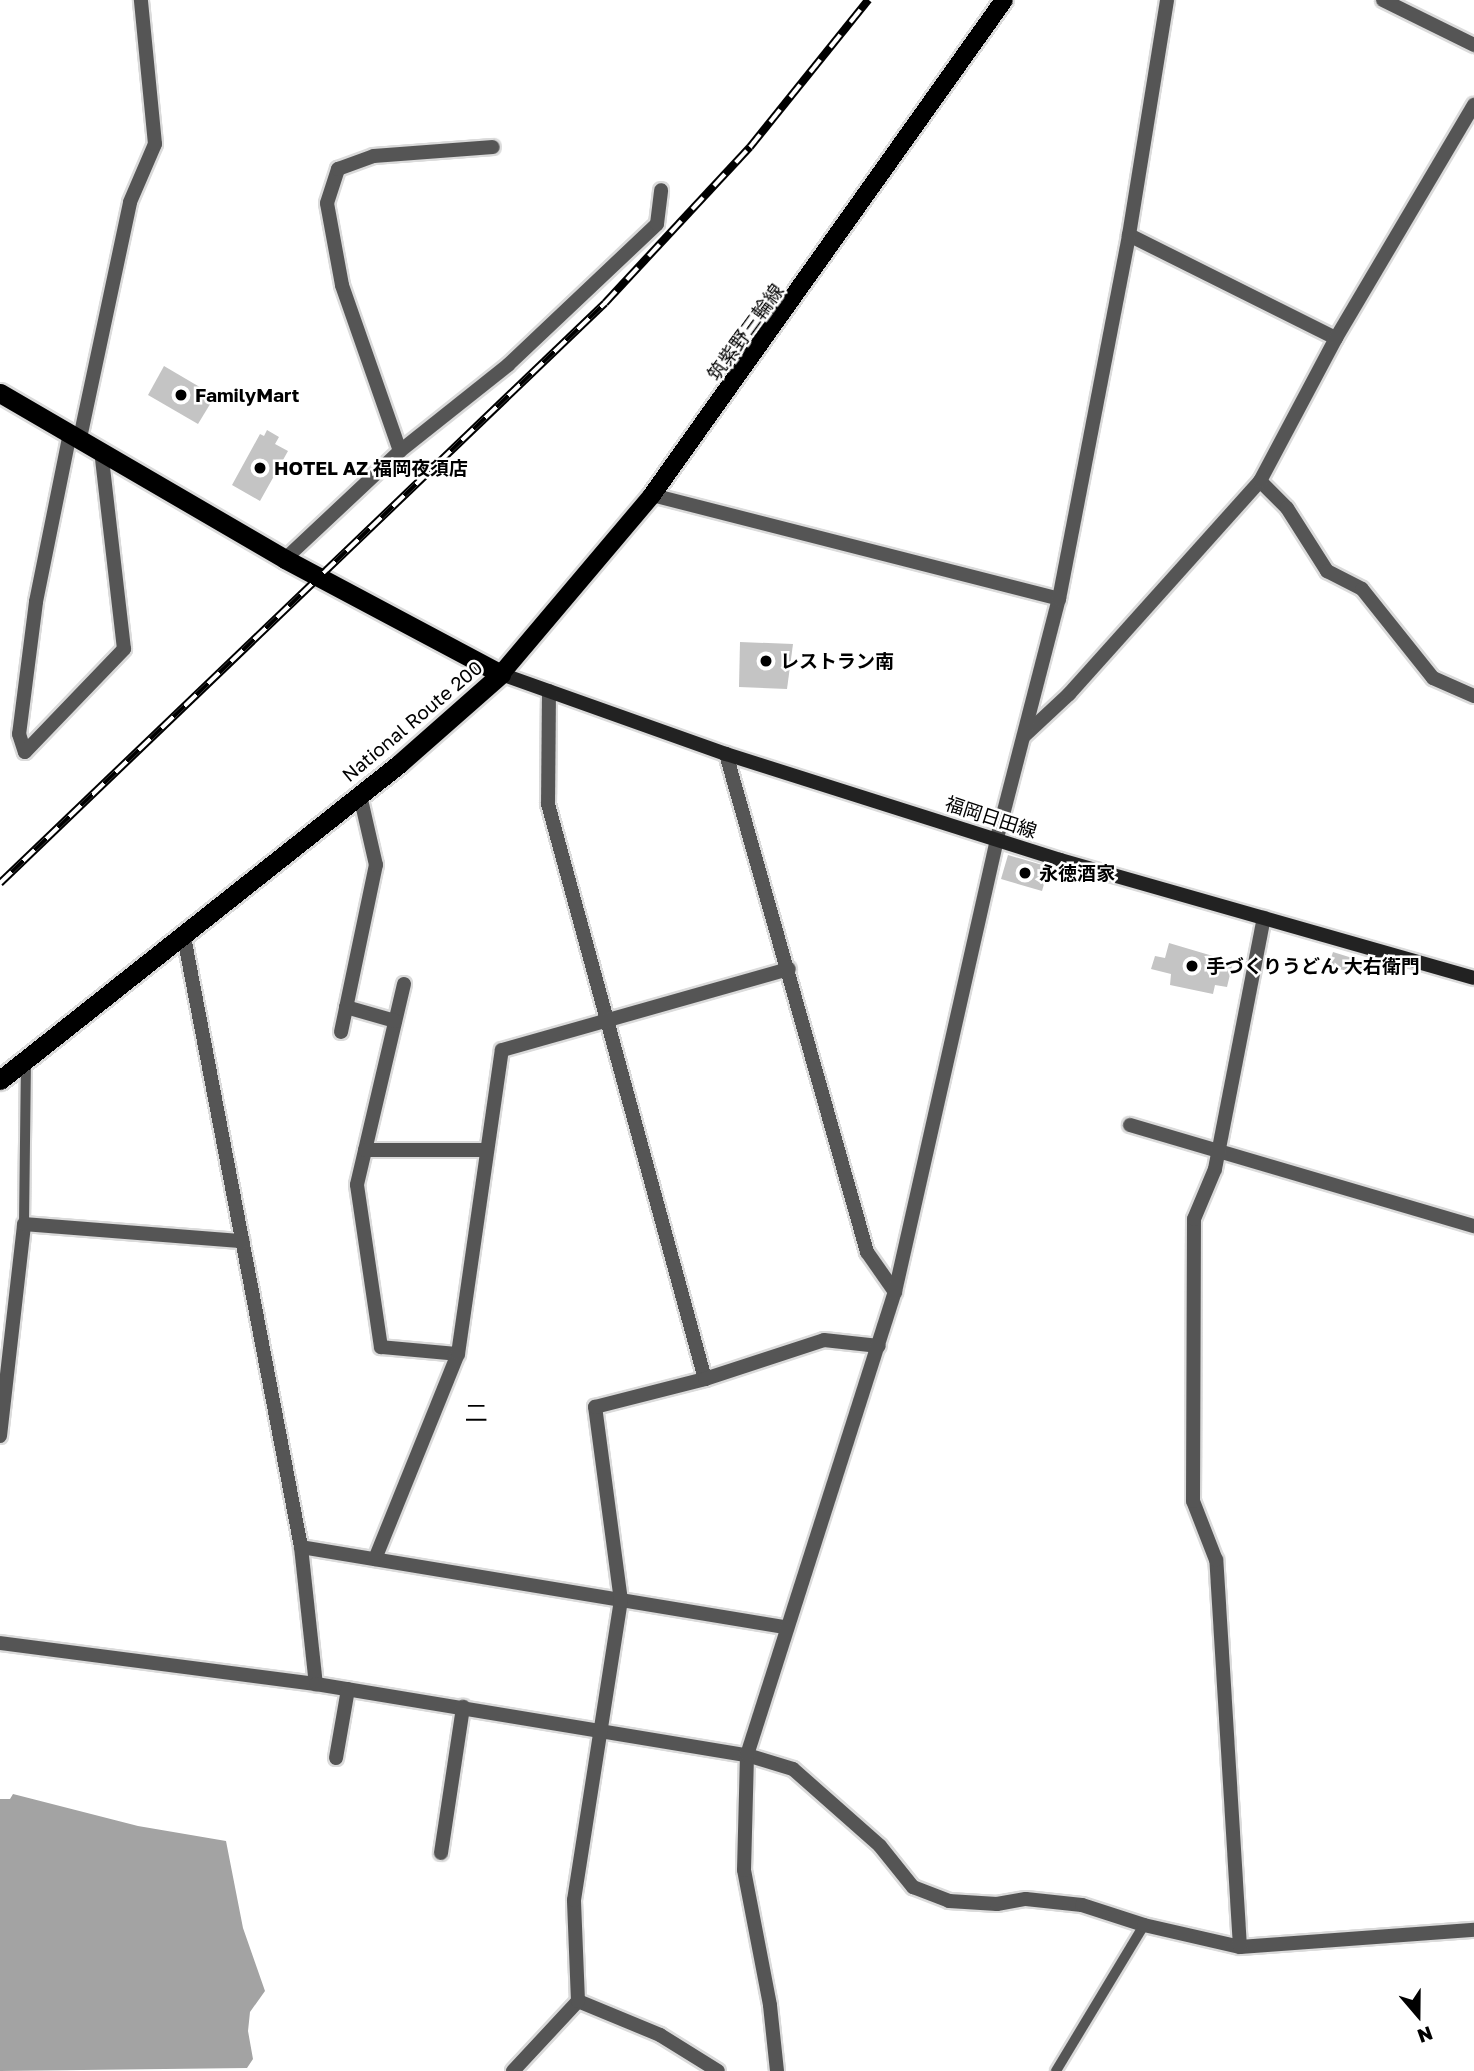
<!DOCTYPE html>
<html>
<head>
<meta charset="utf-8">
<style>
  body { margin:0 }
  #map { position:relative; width:1474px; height:2071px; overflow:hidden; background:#fff; font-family:"Golos Text","Noto Sans JP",sans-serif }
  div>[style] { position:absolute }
  .water>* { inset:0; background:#a3a3a3 }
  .building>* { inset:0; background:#c4c4c4 }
  .roads { filter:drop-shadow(2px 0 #dbdbdb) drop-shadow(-2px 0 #dbdbdb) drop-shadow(0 2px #dbdbdb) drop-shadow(0 -2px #dbdbdb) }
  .service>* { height:10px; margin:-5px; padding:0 5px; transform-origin:5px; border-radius:5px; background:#555 }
  .minor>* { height:14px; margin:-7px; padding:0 7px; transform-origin:7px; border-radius:7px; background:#555 }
  .secondary>* { height:14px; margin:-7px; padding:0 7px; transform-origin:7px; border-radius:7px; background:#222 }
  .primary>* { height:18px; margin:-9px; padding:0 9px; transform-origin:9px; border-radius:9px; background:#000 }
  .trunk>* { height:19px; margin:-9.5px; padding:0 9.5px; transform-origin:9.5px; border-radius:9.5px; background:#000 }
  .rail>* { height:8px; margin-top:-4px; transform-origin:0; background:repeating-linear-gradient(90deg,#fff 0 16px,#000 0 32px); box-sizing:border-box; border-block:2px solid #000 }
  .dots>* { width:19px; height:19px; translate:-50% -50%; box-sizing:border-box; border:4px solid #fff; border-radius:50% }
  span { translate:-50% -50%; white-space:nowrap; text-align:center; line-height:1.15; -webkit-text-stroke:5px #fff; paint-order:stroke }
  .street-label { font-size:19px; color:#000 }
  .poi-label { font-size:19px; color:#000; font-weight:700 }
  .left { translate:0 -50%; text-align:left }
  .quarter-label { font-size:23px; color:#000 }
  .north { position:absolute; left:1383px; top:1980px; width:70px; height:70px; -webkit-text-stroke:5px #fff; paint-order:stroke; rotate:160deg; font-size:19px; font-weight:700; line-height:28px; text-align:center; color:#000 }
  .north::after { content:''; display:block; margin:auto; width:24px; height:32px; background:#000; clip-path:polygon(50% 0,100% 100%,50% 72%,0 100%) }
</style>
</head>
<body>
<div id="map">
  <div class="water">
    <i style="clip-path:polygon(13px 1794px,138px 1826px,226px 1841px,243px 1928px,265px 1991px,250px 2012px,248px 2031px,253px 2059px,247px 2068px,0 2071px,0 1799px,10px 1799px)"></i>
  </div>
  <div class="building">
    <i style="clip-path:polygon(164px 366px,215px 396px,198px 424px,148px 395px)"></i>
    <i style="clip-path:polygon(267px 430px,279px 437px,275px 444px,288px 451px,260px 501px,232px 485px,260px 434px,264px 436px)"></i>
    <i style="clip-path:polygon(740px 642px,793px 644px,787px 689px,739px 687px)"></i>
    <i style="clip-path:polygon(1008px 855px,1049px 867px,1042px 891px,1001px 879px)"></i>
    <i style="clip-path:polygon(1169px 943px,1233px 962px,1227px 987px,1215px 985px,1213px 994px,1170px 985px,1171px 974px,1151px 969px,1155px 956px,1165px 958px)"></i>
    <i style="clip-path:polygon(1333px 952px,1378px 966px,1375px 976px,1328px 967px)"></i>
  </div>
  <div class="roads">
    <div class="service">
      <i style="left:24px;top:1224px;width:164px;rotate:-89.3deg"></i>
      <i style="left:1056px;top:2071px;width:170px;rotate:-58.9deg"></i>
    </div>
    <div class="minor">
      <i style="left:1383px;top:0;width:102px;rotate:26.3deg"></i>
      <i style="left:1129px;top:235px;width:231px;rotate:26.5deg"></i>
      <i style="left:70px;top:433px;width:172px;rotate:101.4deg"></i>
      <i style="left:36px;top:602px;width:133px;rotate:97.3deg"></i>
      <i style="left:19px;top:734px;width:19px;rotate:72deg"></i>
      <i style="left:25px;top:752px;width:143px;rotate:-46.1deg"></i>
      <i style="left:124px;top:649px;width:199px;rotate:-96.6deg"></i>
      <i style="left:80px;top:438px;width:241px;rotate:-78deg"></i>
      <i style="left:130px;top:202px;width:63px;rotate:-66.7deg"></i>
      <i style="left:155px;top:144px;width:145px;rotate:-95.6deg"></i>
      <i style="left:400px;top:451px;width:176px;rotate:-109.3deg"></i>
      <i style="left:342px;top:285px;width:83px;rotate:-100.4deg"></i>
      <i style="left:327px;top:203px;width:36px;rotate:-72deg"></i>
      <i style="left:338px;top:169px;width:38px;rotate:-20deg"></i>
      <i style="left:374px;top:156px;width:119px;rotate:-4.3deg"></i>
      <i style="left:1260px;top:481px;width:38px;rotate:45deg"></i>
      <i style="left:1287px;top:508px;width:75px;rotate:57.6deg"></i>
      <i style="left:1327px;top:571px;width:39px;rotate:27deg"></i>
      <i style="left:1362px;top:589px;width:114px;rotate:51.4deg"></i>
      <i style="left:1433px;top:678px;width:45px;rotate:23.7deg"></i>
      <i style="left:652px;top:495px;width:420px;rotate:14.3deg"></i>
      <i style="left:285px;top:559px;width:158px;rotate:-43.2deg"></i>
      <i style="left:400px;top:451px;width:138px;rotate:-38.5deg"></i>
      <i style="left:508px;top:365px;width:205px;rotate:-43.4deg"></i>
      <i style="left:657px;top:224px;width:34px;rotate:-83deg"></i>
      <i style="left:549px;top:691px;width:113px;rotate:90.5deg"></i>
      <i style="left:548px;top:804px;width:596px;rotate:74.73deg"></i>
      <i style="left:1025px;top:735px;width:60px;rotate:-43deg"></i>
      <i style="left:1069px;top:694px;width:286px;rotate:-48.1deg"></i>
      <i style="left:1260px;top:481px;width:162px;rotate:-62deg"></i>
      <i style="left:1336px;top:338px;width:271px;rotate:-59.4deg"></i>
      <i style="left:726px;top:754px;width:518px;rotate:74.19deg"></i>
      <i style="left:867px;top:1252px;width:49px;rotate:55deg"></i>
      <i style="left:184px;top:937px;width:621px;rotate:79.14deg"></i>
      <i style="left:301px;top:1547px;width:138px;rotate:83.8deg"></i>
      <i style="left:404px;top:984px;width:206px;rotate:103.2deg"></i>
      <i style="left:357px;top:1185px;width:164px;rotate:81.6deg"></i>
      <i style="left:381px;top:1347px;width:77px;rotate:5.2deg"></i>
      <i style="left:346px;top:1007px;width:51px;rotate:15.9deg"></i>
      <i style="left:341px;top:1032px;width:171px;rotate:-78.2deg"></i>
      <i style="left:376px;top:865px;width:72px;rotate:-102.9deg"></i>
      <i style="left:1130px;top:1125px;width:359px;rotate:16.4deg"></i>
      <i style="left:365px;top:1150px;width:120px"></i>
      <i style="left:0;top:1436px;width:213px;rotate:-83.5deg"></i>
      <i style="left:24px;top:1224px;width:219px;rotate:4.5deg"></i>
      <i style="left:301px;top:1547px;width:491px;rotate:9.4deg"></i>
      <i style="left:375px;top:1559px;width:221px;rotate:-68deg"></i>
      <i style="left:458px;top:1354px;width:307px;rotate:-81.8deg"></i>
      <i style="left:502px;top:1050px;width:298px;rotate:-15.8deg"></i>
      <i style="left:0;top:1643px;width:319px;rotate:7.4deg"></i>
      <i style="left:316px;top:1684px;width:437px;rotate:9.4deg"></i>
      <i style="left:747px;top:1755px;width:48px;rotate:16.9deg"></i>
      <i style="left:793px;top:1769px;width:116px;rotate:41.5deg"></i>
      <i style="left:880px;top:1846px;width:53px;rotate:51.2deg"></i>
      <i style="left:913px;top:1887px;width:39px;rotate:21deg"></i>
      <i style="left:949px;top:1901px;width:48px;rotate:3.6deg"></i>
      <i style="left:997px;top:1904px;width:29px;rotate:-10deg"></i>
      <i style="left:1026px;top:1899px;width:56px;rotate:6.1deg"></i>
      <i style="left:1082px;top:1905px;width:65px;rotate:17.9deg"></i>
      <i style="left:1144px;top:1925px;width:98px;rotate:12.9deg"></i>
      <i style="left:1240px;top:1947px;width:235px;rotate:-4.2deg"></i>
      <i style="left:336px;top:1758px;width:70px;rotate:-80.1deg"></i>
      <i style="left:441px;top:1853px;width:148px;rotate:-81.4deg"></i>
      <i style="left:1240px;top:1947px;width:388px;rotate:-93.5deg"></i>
      <i style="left:1216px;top:1560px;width:63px;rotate:-111.3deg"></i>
      <i style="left:1193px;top:1501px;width:282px;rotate:-89.8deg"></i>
      <i style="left:1194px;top:1219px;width:54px;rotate:-67.2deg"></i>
      <i style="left:1215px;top:1169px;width:256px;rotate:-79deg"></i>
      <i style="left:578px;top:2001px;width:89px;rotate:22.5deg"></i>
      <i style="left:660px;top:2035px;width:68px;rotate:31.8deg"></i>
      <i style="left:513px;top:2071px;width:96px;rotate:-47.1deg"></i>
      <i style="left:578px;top:2001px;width:101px;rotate:-92.3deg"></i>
      <i style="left:574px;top:1900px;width:303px;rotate:-81.1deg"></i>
      <i style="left:621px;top:1601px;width:196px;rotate:-97.6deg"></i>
      <i style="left:595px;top:1407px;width:114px;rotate:-14.3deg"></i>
      <i style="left:705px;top:1379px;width:125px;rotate:-18.1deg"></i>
      <i style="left:824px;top:1340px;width:55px;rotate:6.2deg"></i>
      <i style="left:777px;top:2071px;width:66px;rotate:-96.1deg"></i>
      <i style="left:770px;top:2005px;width:137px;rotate:-100.9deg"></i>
      <i style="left:744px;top:1870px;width:115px;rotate:-88.5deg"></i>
      <i style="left:747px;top:1755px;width:486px;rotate:-72.3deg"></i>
      <i style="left:895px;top:1292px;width:465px;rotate:-77.3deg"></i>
      <i style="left:997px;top:838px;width:247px;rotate:-75.5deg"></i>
      <i style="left:1059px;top:599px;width:371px;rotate:-79.1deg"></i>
      <i style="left:1129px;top:235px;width:238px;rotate:-80.8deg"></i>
    </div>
    <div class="secondary">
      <i style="left:501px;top:674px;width:239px;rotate:19.6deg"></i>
      <i style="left:726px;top:754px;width:350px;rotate:17.6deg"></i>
      <i style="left:1060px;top:860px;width:430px;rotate:15.9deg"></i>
    </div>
    <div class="primary">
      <i style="left:501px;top:674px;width:234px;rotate:-49.8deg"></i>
      <i style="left:652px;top:495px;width:607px;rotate:-54.58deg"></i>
    </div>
    <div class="trunk">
      <i style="left:0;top:393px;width:330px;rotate:30.2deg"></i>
      <i style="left:285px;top:559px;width:245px;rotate:28deg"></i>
      <i style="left:501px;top:674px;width:136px;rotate:138.6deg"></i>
      <i style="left:399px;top:764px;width:509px;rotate:141.62deg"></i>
    </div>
  </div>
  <div class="rail">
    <i style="left:0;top:883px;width:838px;rotate:-43.79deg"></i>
    <i style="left:605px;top:303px;width:213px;rotate:-47.1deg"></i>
    <i style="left:750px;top:147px;width:189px;rotate:-51.2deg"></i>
  </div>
  <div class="dots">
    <i style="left:181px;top:395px;background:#000"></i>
    <i style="left:260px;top:468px;background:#000"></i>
    <i style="left:766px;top:661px;background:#000"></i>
    <i style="left:1025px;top:873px;background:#000"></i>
    <i style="left:1192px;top:966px;background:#000"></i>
  </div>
  <div class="street-label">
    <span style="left:745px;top:332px;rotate:-54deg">筑紫野三輪線</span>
    <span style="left:412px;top:721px;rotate:-40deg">National Route 200</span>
    <span style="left:991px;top:817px;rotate:18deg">福岡日田線</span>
  </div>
  <div class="poi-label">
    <span class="left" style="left:195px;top:395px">FamilyMart</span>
    <span class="left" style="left:274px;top:468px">HOTEL AZ 福岡夜須店</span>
    <span class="left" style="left:780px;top:661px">レストラン南</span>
    <span class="left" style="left:1039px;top:873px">永徳酒家</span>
    <span class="left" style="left:1206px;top:966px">手づくりうどん 大右衛門</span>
  </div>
  <div class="quarter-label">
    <span style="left:476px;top:1412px">二</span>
  </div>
  <div class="north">N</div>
</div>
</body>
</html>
